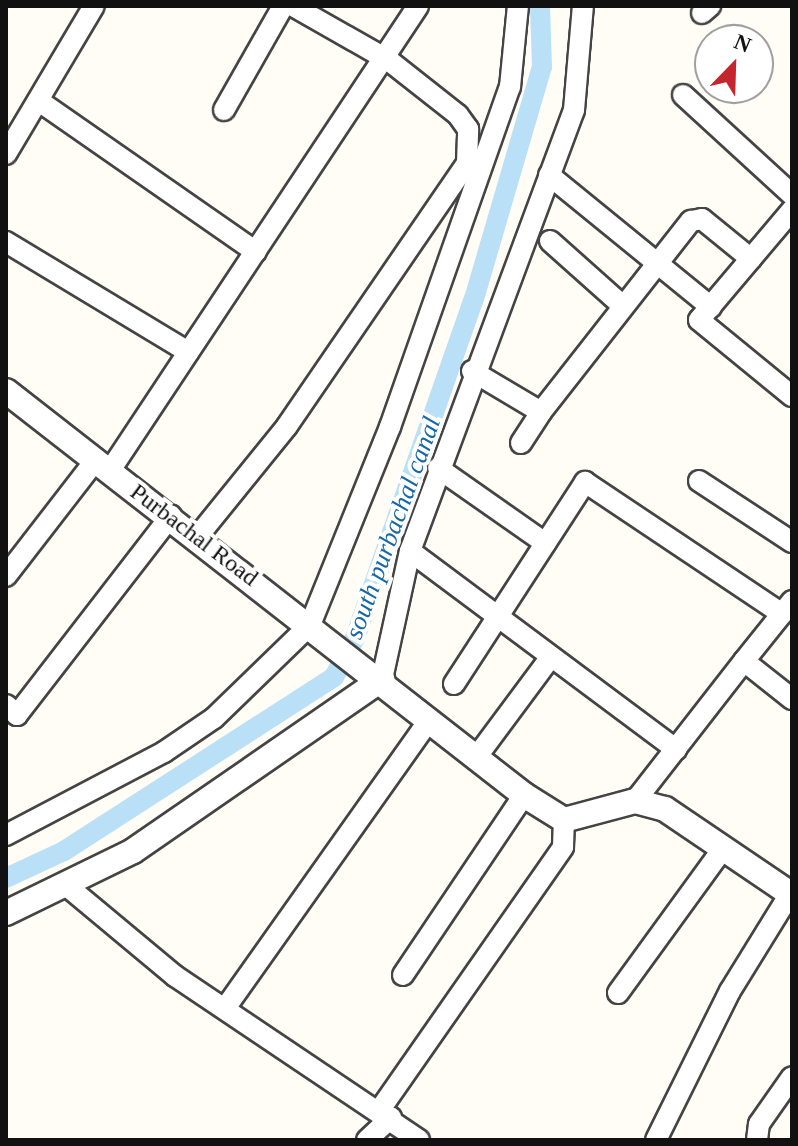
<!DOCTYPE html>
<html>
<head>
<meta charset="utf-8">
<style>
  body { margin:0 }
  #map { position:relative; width:798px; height:1146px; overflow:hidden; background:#fffdf5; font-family:Georgia,serif }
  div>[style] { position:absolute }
  .canal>* { height:20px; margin:-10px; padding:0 10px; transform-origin:10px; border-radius:10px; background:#b9e0f7 }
  .roads { filter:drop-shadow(2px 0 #444) drop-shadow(-2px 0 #444) drop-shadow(0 2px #444) drop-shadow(0 -2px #444) }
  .minor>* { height:20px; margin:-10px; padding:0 10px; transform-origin:10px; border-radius:10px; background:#fff }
  .tertiary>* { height:24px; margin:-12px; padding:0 12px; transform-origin:12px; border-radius:12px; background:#fff }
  span { translate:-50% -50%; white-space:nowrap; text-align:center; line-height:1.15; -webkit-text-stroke:8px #fff; paint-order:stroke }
  .street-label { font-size:24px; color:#111 }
  .water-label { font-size:26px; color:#1768a6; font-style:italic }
  .frame { position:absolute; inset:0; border:8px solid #111; pointer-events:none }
  .north { position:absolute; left:694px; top:24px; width:80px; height:80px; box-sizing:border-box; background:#fff; border:2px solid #a0a0a0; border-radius:50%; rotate:23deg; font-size:22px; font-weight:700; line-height:32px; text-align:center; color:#111 }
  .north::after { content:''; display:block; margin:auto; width:28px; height:36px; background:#c4262e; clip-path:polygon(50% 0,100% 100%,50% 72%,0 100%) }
</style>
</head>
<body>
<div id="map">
  <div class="canal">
    <i style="left:6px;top:878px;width:64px;rotate:-25deg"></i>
    <i style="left:64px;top:851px;width:321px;rotate:-32.8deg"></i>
    <i style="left:334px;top:677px;width:44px;rotate:-61.7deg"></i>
    <i style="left:355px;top:638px;width:359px;rotate:-70.7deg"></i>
    <i style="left:474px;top:299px;width:242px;rotate:-73.7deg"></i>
    <i style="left:542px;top:67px;width:61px;rotate:-91.9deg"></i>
  </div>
  <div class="roads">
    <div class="minor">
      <i style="left:702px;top:13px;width:11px;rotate:-41deg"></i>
      <i style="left:683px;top:95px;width:148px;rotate:42.5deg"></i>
      <i style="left:39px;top:101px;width:264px;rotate:34.8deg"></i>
      <i style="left:224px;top:110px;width:120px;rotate:-60.4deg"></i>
      <i style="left:6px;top:154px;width:172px;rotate:-59.3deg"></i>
      <i style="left:549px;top:175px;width:209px;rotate:39.2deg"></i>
      <i style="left:792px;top:210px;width:144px;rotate:130.2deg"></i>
      <i style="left:699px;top:320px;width:120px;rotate:39.3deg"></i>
      <i style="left:550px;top:241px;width:98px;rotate:41.7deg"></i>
      <i style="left:6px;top:242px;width:213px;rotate:31.1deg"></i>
      <i style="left:472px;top:371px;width:80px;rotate:30.7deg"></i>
      <i style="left:541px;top:412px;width:243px;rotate:-51.9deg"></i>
      <i style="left:691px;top:221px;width:11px;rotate:-10deg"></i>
      <i style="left:702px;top:219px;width:63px;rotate:39.2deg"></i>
      <i style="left:521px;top:443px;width:37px;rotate:-57deg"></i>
      <i style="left:438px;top:468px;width:131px;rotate:35deg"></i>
      <i style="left:109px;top:472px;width:559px;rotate:-56.45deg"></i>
      <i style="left:699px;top:481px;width:111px;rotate:33.3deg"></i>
      <i style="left:198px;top:536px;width:141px;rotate:-51deg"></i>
      <i style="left:287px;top:426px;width:319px;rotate:-55.6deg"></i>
      <i style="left:467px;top:163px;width:34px;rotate:-88deg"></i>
      <i style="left:468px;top:129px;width:17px;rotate:-126deg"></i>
      <i style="left:458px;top:115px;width:89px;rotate:-141.8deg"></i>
      <i style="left:388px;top:60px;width:109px;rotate:-150.4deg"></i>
      <i style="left:410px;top:551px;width:332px;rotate:36.7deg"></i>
      <i style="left:6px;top:576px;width:145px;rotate:-52.3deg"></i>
      <i style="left:744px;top:661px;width:77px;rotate:-51.3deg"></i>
      <i style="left:382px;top:679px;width:131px;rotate:-77.7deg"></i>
      <i style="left:410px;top:551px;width:471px;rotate:-69.6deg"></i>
      <i style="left:574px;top:110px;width:104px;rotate:-85.1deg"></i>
      <i style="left:454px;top:684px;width:241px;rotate:-57deg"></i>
      <i style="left:585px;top:482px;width:237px;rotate:33.8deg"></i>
      <i style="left:6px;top:705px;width:15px;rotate:42deg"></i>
      <i style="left:17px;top:715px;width:252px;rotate:-52.3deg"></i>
      <i style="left:475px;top:759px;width:126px;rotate:-53.4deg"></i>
      <i style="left:635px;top:801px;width:177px;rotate:-52.1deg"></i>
      <i style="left:744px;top:661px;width:61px;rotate:38.4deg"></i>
      <i style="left:6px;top:835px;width:178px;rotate:-27.7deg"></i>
      <i style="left:164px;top:752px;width:60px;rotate:-34.2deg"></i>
      <i style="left:214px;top:718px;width:134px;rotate:-44.1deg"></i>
      <i style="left:310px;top:625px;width:214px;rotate:-68deg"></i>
      <i style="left:390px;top:427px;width:361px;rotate:-70.6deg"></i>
      <i style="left:510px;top:87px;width:81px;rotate:-84.4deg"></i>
      <i style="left:67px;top:886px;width:141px;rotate:39.8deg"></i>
      <i style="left:175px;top:976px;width:294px;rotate:33.9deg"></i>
      <i style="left:403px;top:975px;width:217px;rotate:-56.1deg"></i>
      <i style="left:618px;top:993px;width:180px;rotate:-54deg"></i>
      <i style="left:226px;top:1007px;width:352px;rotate:-54.7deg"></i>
      <i style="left:379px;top:1111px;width:322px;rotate:-55.1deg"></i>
      <i style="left:563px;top:847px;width:27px;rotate:-88deg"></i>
      <i style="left:367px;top:1140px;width:33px;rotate:-43deg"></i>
      <i style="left:656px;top:1140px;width:166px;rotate:-63.6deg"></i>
      <i style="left:730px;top:991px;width:114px;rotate:-58.3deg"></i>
      <i style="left:757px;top:1140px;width:16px;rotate:-83deg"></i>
      <i style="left:759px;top:1124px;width:57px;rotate:-54.9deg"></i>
    </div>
    <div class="tertiary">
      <i style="left:6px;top:391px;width:657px;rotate:37.95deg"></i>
      <i style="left:524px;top:795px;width:47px;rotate:32deg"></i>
      <i style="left:564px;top:820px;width:73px;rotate:-15deg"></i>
      <i style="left:635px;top:801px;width:31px;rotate:15deg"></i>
      <i style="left:665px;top:809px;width:153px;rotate:34.1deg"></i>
      <i style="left:6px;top:913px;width:141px;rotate:-26deg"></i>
      <i style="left:133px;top:851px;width:303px;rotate:-34.6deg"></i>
    </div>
  </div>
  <div class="street-label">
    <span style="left:194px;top:535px;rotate:37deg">Purbachal Road</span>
  </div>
  <div class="water-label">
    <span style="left:393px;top:528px;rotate:-70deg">south purbachal canal</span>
  </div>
  <div class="frame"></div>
  <div class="north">N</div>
</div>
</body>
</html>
